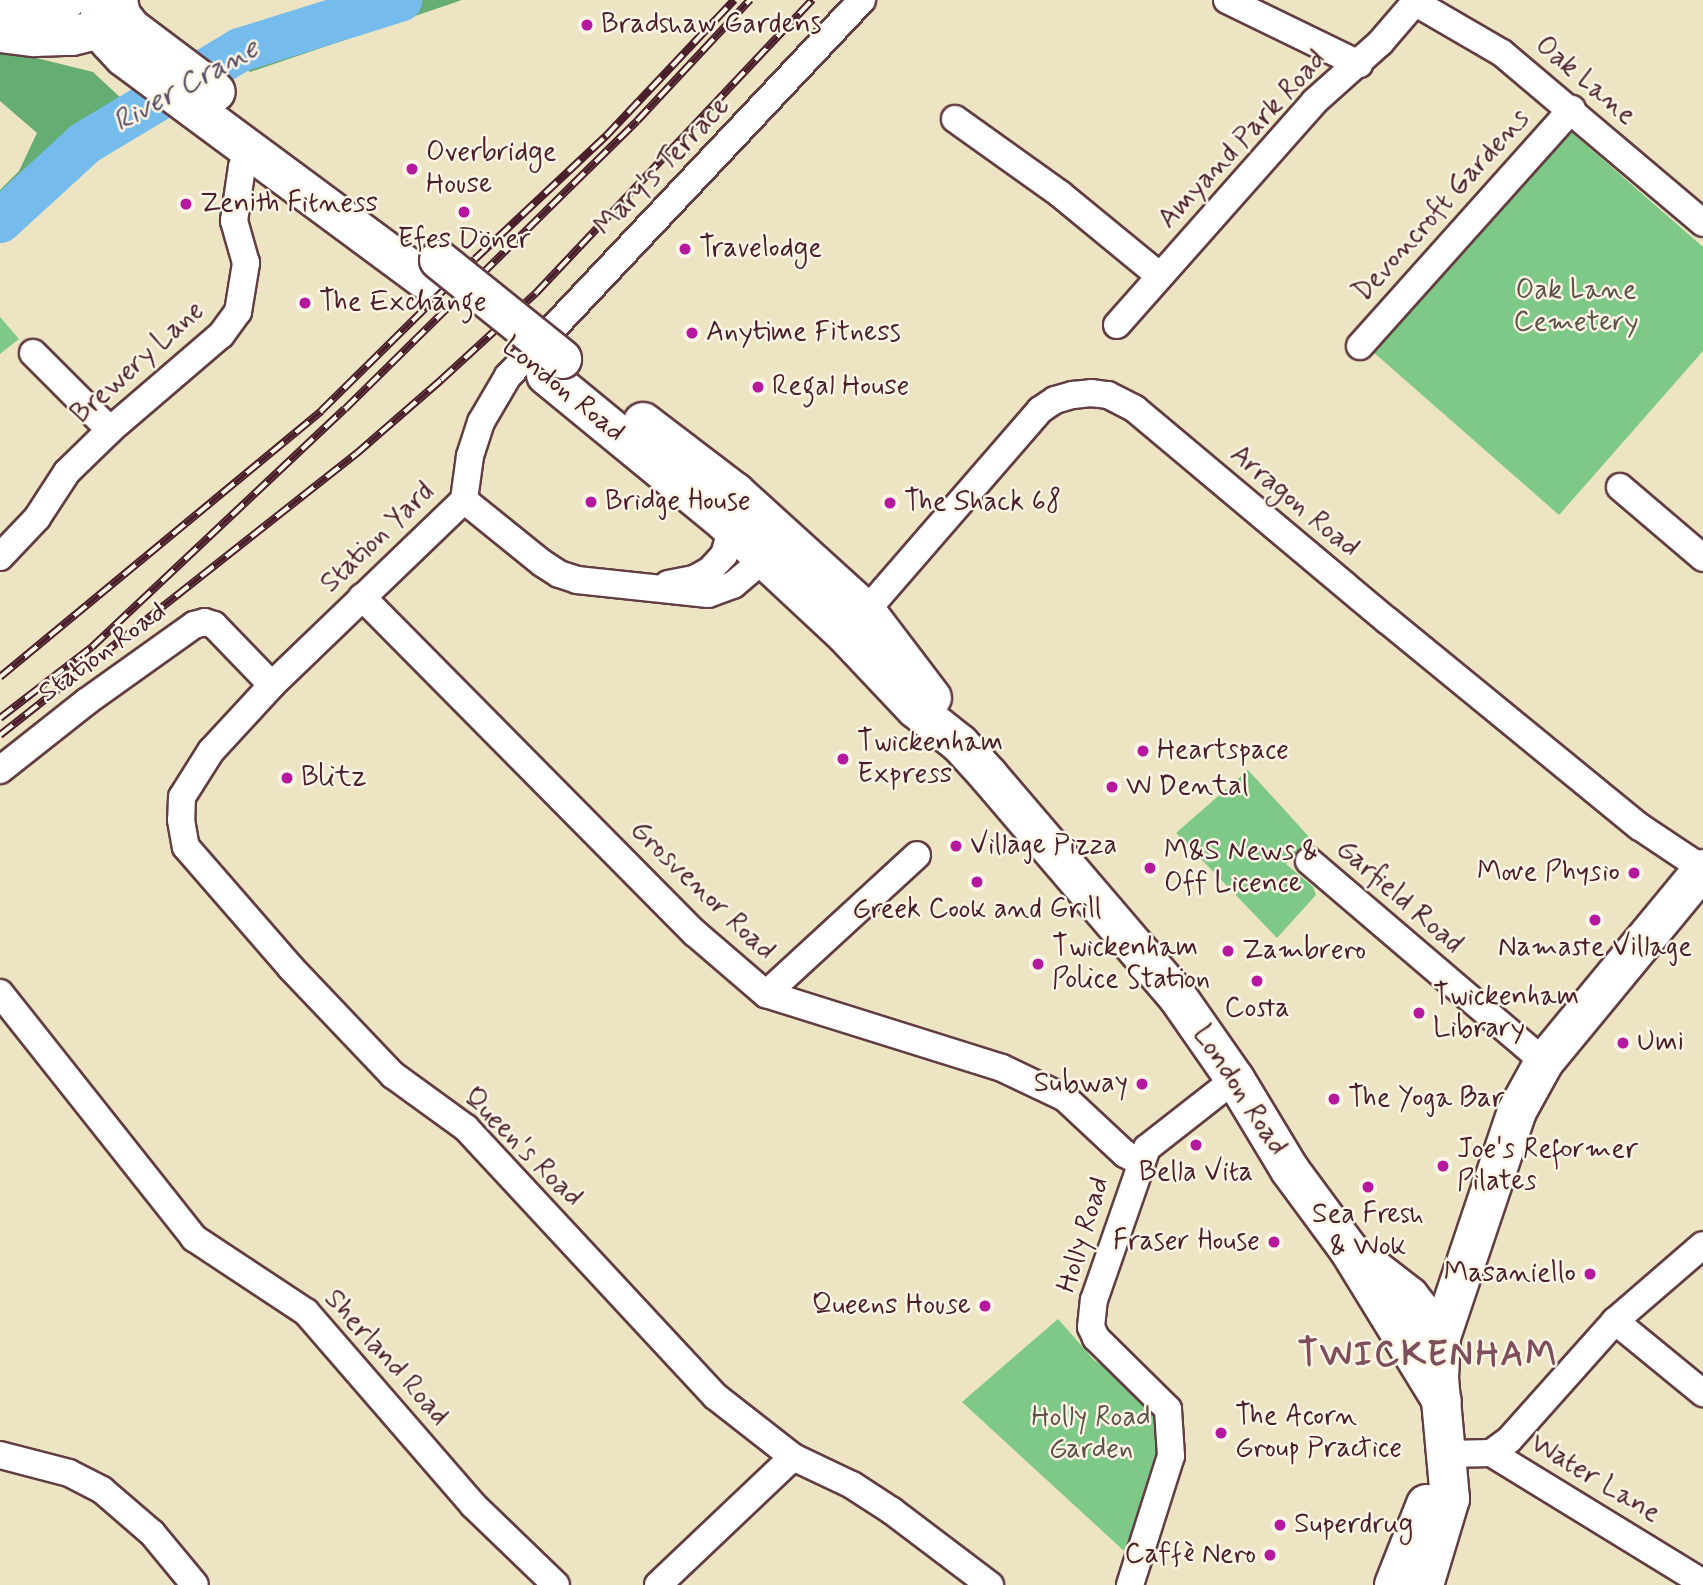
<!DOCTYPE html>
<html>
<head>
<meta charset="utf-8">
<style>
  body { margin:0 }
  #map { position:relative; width:1703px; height:1585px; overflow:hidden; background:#ece4c3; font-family:Mynerve,sans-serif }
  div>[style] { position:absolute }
  .green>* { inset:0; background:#7ec987 }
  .forest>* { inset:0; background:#66ad74 }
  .river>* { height:44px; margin:-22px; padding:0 22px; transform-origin:22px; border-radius:22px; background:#75bced }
  .roads { filter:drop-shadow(2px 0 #623d42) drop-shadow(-2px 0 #623d42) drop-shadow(0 2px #623d42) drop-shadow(0 -2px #623d42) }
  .street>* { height:26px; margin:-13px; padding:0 13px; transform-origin:13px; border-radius:13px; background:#fff }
  .secondary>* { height:38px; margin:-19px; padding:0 19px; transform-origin:19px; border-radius:19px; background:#fff }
  .primary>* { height:38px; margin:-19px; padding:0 19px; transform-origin:19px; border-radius:19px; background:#fff }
  .rail>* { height:8px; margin-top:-4px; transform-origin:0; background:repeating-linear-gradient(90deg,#fcf5e5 0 16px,#4a1f2b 0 32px); box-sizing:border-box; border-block:2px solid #4a1f2b }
  .bridges { filter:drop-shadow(2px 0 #623d42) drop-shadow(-2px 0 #623d42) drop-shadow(0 2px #623d42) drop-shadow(0 -2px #623d42) }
  .primary-bridge>* { height:38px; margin:-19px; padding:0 19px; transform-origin:19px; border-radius:19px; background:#fff }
  .dots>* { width:19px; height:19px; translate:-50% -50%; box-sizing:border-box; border:4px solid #fcf5e5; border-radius:50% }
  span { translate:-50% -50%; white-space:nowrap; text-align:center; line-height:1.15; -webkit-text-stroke:5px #fcf5e5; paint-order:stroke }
  .poi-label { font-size:28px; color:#4a1f2b }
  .left { translate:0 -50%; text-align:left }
  .right { translate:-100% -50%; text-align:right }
  .street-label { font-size:28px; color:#4a1f2b }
  .park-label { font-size:28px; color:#5a5247 }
  .water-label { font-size:30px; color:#574e65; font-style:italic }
  .district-label { font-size:35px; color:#7f4e5d; font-weight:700; letter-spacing:2px }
</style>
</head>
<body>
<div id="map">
  <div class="green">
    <i style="clip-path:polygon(1568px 129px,1703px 247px,1703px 351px,1559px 515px,1372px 351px)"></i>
    <i style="clip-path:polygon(0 317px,19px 339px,0 354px)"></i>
    <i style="clip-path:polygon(1248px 770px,1311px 839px,1286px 864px,1313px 887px,1316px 895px,1277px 938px,1176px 833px)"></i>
    <i style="clip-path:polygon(1058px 1319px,1094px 1360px,1148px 1397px,1158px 1414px,1158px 1480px,1135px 1561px,962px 1402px)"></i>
  </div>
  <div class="forest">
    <i style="clip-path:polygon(348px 0,462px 0,250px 72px,220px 48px,270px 23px)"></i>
    <i style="clip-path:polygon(0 49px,93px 72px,123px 100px,30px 206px,0 235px,0 190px,19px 171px,37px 133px,0 101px)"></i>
  </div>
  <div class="river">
    <i style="left:0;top:221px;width:115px;rotate:-42.5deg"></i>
    <i style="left:85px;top:143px;width:181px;rotate:-31deg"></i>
    <i style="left:240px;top:50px;width:168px;rotate:-17.4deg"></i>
  </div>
  <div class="roads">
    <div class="street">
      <i style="left:862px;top:0;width:516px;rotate:133.27deg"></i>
      <i style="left:508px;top:376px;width:53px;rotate:120.4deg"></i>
      <i style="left:481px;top:422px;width:36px;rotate:108deg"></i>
      <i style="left:470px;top:456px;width:44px;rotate:97.8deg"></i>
      <i style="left:464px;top:500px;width:267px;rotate:136.1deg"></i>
      <i style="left:272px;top:685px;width:90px;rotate:132.7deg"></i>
      <i style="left:211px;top:751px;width:54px;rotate:122.2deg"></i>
      <i style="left:182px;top:797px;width:23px;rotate:92deg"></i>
      <i style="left:181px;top:820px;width:27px;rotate:80deg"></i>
      <i style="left:186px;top:847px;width:160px;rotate:49deg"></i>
      <i style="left:291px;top:968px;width:148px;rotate:46.4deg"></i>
      <i style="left:393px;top:1075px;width:90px;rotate:36deg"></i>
      <i style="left:466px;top:1128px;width:366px;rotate:47.1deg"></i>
      <i style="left:715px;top:1396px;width:99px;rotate:38deg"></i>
      <i style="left:793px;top:1457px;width:65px;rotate:25.4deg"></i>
      <i style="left:852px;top:1485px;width:48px;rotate:33deg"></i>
      <i style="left:892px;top:1511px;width:123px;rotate:37.1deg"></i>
      <i style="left:1227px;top:0;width:147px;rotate:25.9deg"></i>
      <i style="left:1416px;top:3px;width:99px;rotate:30.2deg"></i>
      <i style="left:1502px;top:53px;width:263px;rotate:40.2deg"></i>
      <i style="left:955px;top:119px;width:129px;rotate:35.5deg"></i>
      <i style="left:1060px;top:194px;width:129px;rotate:39.4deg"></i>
      <i style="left:1117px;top:325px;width:298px;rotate:-48.5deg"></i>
      <i style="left:1314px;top:102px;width:89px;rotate:-41.8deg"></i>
      <i style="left:1380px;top:43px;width:57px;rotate:-49.3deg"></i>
      <i style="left:1360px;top:346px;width:318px;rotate:-48.2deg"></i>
      <i style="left:33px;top:353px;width:109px;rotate:45deg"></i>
      <i style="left:1620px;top:487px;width:109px;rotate:40.5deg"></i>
      <i style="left:464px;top:500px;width:100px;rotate:38.9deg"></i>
      <i style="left:542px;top:563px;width:20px;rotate:33deg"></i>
      <i style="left:559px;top:574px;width:19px;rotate:18deg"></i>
      <i style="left:577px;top:580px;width:132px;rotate:6.1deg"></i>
      <i style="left:708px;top:594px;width:27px;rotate:-20deg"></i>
      <i style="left:733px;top:585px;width:42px;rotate:-40.2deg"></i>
      <i style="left:0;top:557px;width:54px;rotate:-46.5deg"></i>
      <i style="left:37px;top:518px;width:55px;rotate:-56.9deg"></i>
      <i style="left:67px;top:472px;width:60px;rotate:-44.3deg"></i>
      <i style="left:110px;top:430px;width:146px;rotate:-40.6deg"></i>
      <i style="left:221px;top:335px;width:29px;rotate:-54deg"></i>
      <i style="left:238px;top:312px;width:50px;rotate:-80.7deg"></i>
      <i style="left:246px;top:263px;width:44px;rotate:-105.9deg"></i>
      <i style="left:234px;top:221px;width:55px;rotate:-81.6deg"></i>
      <i style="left:242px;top:167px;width:21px;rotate:-61deg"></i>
      <i style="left:668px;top:584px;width:26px;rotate:-11deg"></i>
      <i style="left:694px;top:579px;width:18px;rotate:-29deg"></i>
      <i style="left:710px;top:570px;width:21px;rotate:-47deg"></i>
      <i style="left:724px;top:555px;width:19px;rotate:-74deg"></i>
      <i style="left:729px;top:537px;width:14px;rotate:-102deg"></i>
      <i style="left:362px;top:597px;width:473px;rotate:45.3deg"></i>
      <i style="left:695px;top:933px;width:94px;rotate:40.7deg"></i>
      <i style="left:766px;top:994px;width:247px;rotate:17.4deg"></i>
      <i style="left:1002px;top:1068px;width:70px;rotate:25.5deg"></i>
      <i style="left:1065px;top:1098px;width:82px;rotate:43deg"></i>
      <i style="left:1125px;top:1154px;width:17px;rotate:28deg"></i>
      <i style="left:866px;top:611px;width:266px;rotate:-49.1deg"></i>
      <i style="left:1040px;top:410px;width:18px;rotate:-34deg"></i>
      <i style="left:1055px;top:400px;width:19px;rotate:-16deg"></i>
      <i style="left:1073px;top:395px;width:18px;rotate:-6deg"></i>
      <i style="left:1091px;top:393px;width:17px;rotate:7deg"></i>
      <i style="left:1108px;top:395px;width:30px;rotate:27deg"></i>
      <i style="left:1135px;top:409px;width:330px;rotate:40deg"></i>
      <i style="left:1388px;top:621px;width:325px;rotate:39.3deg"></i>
      <i style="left:1640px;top:827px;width:76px;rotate:33.7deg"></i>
      <i style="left:0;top:770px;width:110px;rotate:-38.3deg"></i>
      <i style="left:86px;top:702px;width:133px;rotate:-35.5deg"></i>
      <i style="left:194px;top:625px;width:11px;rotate:-15deg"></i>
      <i style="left:205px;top:622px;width:9px;rotate:18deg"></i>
      <i style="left:214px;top:625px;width:83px;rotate:46deg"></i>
      <i style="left:1309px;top:861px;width:309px;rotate:40.5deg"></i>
      <i style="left:0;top:993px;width:313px;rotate:51.6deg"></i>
      <i style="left:194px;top:1238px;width:134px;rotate:33.5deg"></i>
      <i style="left:306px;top:1312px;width:255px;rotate:49.1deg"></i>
      <i style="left:473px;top:1505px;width:115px;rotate:43.9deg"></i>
      <i style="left:766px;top:994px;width:205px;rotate:-42.6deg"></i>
      <i style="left:1615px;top:1321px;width:114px;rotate:39.3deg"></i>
      <i style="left:1491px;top:1453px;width:22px;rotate:-36deg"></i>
      <i style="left:1509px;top:1440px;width:159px;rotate:-48.3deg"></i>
      <i style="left:1615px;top:1321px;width:116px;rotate:-40.8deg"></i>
      <i style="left:1448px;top:1454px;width:43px;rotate:-1.3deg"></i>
      <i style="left:1491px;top:1453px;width:249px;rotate:31.5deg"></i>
      <i style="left:0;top:1455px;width:71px;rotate:14.6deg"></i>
      <i style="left:69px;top:1473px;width:37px;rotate:27deg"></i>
      <i style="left:102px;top:1490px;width:66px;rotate:40.7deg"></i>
      <i style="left:152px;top:1533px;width:67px;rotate:50.4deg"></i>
      <i style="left:658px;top:1585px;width:186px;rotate:-43.5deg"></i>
      <i style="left:1130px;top:1585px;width:135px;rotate:-72.4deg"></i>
      <i style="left:1171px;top:1456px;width:47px;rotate:-93.7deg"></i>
      <i style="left:1168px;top:1409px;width:101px;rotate:-135.4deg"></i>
      <i style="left:1096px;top:1338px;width:12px;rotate:-114deg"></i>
      <i style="left:1091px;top:1327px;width:27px;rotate:-84deg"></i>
      <i style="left:1094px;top:1300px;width:161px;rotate:-70.8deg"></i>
      <i style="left:1147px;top:1148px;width:112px;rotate:-38.1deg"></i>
    </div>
    <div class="secondary">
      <i style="left:0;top:19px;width:69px;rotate:-16.1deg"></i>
      <i style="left:0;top:33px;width:34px;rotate:7deg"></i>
      <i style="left:34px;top:37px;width:38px;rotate:-2deg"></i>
      <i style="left:72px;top:36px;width:32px;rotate:-14deg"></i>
      <i style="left:103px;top:28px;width:22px;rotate:-36deg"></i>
    </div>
    <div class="primary">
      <i style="left:98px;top:0;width:28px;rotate:80deg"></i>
      <i style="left:103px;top:28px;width:14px;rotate:65deg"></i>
      <i style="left:109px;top:41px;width:22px;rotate:47deg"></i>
      <i style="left:124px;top:57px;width:373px;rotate:36.5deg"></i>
      <i style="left:118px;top:0;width:15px;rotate:79deg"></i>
      <i style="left:121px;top:15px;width:16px;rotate:52deg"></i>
      <i style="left:131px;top:28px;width:106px;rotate:37deg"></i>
      <i style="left:546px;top:375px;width:233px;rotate:39.4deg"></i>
      <i style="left:726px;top:523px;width:163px;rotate:43deg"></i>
      <i style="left:845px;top:634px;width:103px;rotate:46.6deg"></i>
      <i style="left:916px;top:709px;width:56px;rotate:38.5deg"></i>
      <i style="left:960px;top:744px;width:43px;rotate:47.8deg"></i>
      <i style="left:989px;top:776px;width:289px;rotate:49.5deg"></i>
      <i style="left:1177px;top:996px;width:101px;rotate:55.1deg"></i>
      <i style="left:1235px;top:1079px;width:106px;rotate:58.9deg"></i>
      <i style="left:1290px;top:1170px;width:99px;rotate:53.6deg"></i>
      <i style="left:1349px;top:1250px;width:177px;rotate:58.4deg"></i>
      <i style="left:643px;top:422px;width:116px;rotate:37.3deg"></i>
      <i style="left:735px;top:492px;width:177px;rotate:42.3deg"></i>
      <i style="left:866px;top:611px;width:109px;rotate:52.8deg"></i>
      <i style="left:1369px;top:1265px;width:51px;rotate:37.8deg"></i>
      <i style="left:1409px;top:1296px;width:52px;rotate:52deg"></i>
      <i style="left:1394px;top:1585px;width:87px;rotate:-68.4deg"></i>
      <i style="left:1424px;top:1585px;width:90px;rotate:-73.2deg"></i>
      <i style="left:1450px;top:1499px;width:121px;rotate:-95.2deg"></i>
      <i style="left:1439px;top:1378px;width:41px;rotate:-87.2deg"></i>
      <i style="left:1441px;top:1337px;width:238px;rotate:-71.4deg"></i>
      <i style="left:1517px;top:1111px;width:56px;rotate:-61.1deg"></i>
      <i style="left:1544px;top:1062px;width:250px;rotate:-50.5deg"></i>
    </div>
  </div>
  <div class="rail">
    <i style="left:0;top:677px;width:417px;rotate:-39.6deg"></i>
    <i style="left:321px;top:411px;width:216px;rotate:-44.6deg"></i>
    <i style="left:475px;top:259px;width:180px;rotate:-43.2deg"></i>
    <i style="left:606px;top:136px;width:187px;rotate:-46.7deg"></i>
    <i style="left:0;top:718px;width:116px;rotate:-37.7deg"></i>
    <i style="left:92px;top:647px;width:347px;rotate:-43.3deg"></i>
    <i style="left:345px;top:409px;width:410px;rotate:-44.6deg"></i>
    <i style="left:637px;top:121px;width:166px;rotate:-47deg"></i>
    <i style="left:0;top:735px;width:454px;rotate:-38.3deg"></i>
    <i style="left:356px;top:454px;width:113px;rotate:-41deg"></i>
    <i style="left:441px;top:380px;width:129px;rotate:-42.5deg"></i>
    <i style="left:536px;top:293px;width:403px;rotate:-46.7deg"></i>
  </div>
  <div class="bridges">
    <div class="primary-bridge">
      <i style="left:439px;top:260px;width:158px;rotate:38.8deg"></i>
    </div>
  </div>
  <div class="dots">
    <i style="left:587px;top:25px;background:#b5179e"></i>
    <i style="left:412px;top:169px;background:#b5179e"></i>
    <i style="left:186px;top:204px;background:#b5179e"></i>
    <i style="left:464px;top:212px;background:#b5179e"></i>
    <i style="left:685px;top:249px;background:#b5179e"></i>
    <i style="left:305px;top:303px;background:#b5179e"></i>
    <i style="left:692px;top:333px;background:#b5179e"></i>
    <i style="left:758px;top:387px;background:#b5179e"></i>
    <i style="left:591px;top:502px;background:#b5179e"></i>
    <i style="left:890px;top:503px;background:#b5179e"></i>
    <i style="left:1143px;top:751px;background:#b5179e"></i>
    <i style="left:843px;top:759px;background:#b5179e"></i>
    <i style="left:287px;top:778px;background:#b5179e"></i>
    <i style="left:1112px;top:787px;background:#b5179e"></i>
    <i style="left:956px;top:846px;background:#b5179e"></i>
    <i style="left:1150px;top:868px;background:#b5179e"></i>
    <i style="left:1634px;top:873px;background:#b5179e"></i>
    <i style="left:977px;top:882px;background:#b5179e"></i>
    <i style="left:1595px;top:920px;background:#b5179e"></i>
    <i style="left:1228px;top:951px;background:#b5179e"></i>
    <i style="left:1038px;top:964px;background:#b5179e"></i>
    <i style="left:1257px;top:981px;background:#b5179e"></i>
    <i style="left:1419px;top:1013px;background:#b5179e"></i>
    <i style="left:1623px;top:1043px;background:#b5179e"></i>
    <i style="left:1142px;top:1084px;background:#b5179e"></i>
    <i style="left:1334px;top:1099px;background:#b5179e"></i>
    <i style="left:1196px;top:1145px;background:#b5179e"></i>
    <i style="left:1443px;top:1166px;background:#b5179e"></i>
    <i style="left:1368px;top:1187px;background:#b5179e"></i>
    <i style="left:1274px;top:1242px;background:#b5179e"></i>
    <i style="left:1590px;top:1274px;background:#b5179e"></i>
    <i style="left:985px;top:1306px;background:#b5179e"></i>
    <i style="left:1221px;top:1433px;background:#b5179e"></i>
    <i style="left:1280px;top:1525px;background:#b5179e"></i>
    <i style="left:1270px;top:1555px;background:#b5179e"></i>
  </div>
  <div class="poi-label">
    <span class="left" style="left:601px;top:25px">Bradshaw Gardens</span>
    <span class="left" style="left:426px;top:169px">Overbridge<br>House</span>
    <span class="left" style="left:200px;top:204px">Zenith Fitness</span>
    <span style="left:464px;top:240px">Efes Döner</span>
    <span class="left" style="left:699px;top:249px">Travelodge</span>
    <span class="left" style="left:319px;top:303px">The Exchange</span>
    <span class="left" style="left:706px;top:333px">Anytime Fitness</span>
    <span class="left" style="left:772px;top:387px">Regal House</span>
    <span class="left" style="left:605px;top:502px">Bridge House</span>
    <span class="left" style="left:904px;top:503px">The Shack 68</span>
    <span class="left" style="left:857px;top:759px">Twickenham<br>Express</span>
    <span class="left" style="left:1157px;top:751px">Heartspace</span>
    <span class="left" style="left:301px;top:778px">Blitz</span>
    <span class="left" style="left:1126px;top:787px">W Dental</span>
    <span class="left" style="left:970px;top:846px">Village Pizza</span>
    <span class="left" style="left:1164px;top:868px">M&amp;S News &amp;<br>Off Licence</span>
    <span class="right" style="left:1620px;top:873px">Move Physio</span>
    <span style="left:977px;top:910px">Greek Cook and Grill</span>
    <span class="left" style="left:1052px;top:964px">Twickenham<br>Police Station</span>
    <span style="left:1595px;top:948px">Namaste Village</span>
    <span class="left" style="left:1242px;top:951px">Zambrero</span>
    <span class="left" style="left:1433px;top:1013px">Twickenham<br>Library</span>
    <span style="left:1257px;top:1009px">Costa</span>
    <span class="left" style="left:1637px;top:1043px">Umi</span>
    <span class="right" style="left:1128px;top:1084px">Subway</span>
    <span class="left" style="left:1348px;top:1099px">The Yoga Bar</span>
    <span class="left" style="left:1457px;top:1166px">Joe's Reformer<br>Pilates</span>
    <span style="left:1196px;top:1173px">Bella Vita</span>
    <span style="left:1368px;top:1231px">Sea Fresh<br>&amp; Wok</span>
    <span class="right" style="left:1260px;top:1242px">Fraser House</span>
    <span class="right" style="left:1576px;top:1274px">Masaniello</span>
    <span class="right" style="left:971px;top:1306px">Queens House</span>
    <span class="left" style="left:1235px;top:1433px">The Acorn<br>Group Practice</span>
    <span class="left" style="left:1294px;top:1525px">Superdrug</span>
    <span class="right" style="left:1256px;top:1555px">Caffè Nero</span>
  </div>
  <div class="street-label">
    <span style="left:1585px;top:81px;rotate:40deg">Oak Lane</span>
    <span style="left:1243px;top:140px;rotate:-47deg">Amyand Park Road</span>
    <span style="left:663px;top:167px;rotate:-46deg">Mary's Terrace</span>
    <span style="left:1442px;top:206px;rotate:-48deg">Devoncroft Gardens</span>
    <span style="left:138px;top:363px;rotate:-42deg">Brewery Lane</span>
    <span style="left:563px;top:390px;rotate:39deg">London Road</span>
    <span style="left:1294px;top:502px;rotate:40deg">Arragon Road</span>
    <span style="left:378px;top:538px;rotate:-44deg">Station Yard</span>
    <span style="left:103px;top:653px;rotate:-36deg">Station Road</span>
    <span style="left:702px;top:891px;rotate:44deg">Grosvenor Road</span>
    <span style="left:1399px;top:897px;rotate:41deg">Garfield Road</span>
    <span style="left:1239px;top:1091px;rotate:57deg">London Road</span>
    <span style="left:522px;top:1148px;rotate:45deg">Queen's Road</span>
    <span style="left:1084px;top:1235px;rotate:-73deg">Holly Road</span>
    <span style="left:386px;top:1358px;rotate:48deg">Sherland Road</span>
    <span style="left:1595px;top:1479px;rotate:31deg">Water Lane</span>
  </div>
  <div class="park-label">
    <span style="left:1576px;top:307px">Oak Lane<br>Cemetery</span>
    <span style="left:1091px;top:1434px">Holly Road<br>Garden</span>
  </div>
  <div class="water-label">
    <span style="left:186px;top:86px;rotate:-29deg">River Crane</span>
  </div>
  <div class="district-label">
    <span style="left:1428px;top:1355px">TWICKENHAM</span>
  </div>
</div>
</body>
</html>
